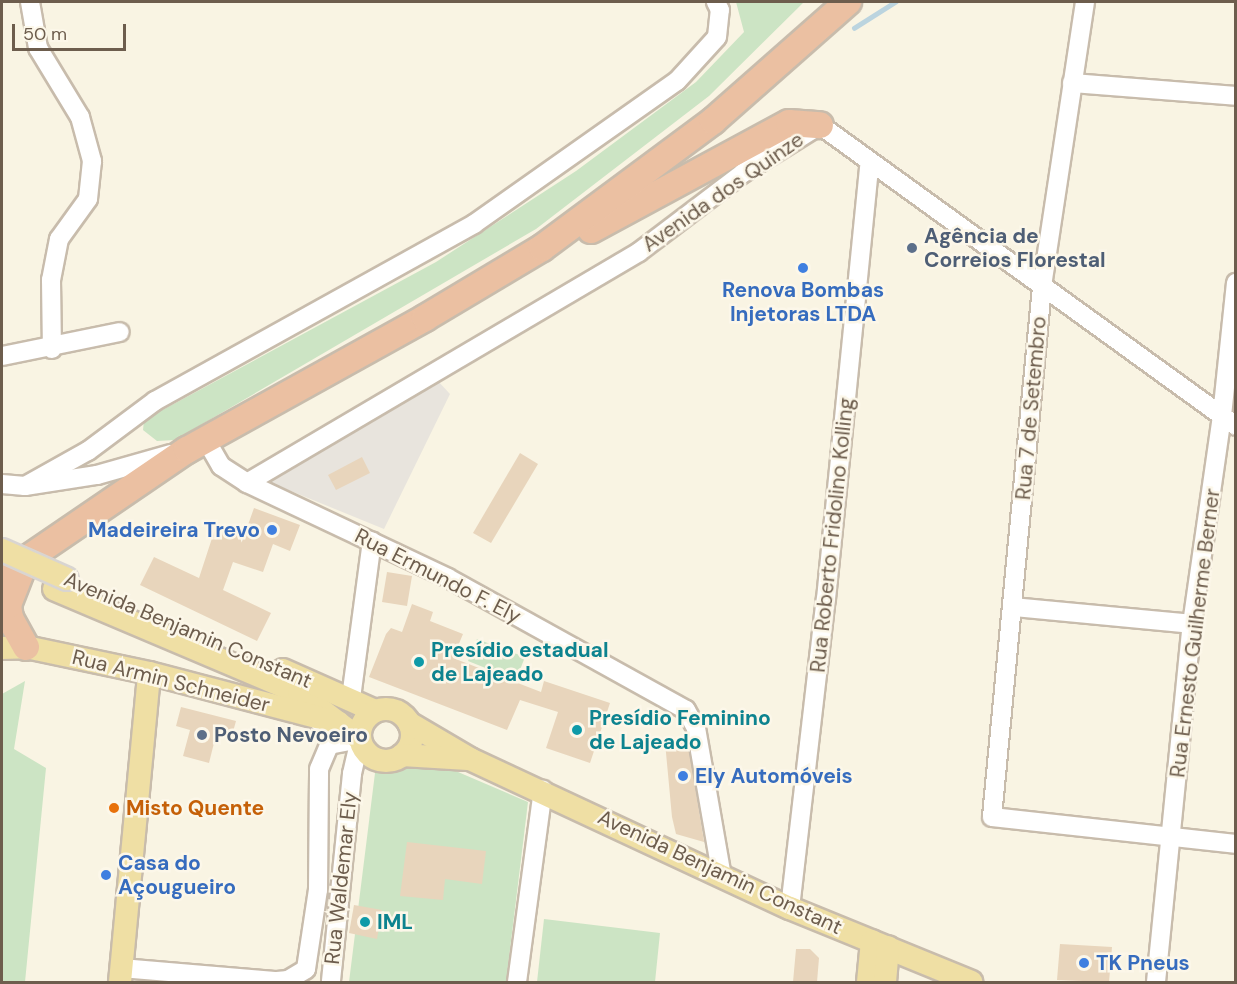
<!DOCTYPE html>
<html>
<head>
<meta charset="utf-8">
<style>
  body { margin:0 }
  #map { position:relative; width:1237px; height:984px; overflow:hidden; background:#f9f4e3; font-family:"DM Sans",sans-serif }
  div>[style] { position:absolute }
  .industrial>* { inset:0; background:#e8e4dd }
  .green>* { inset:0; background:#cce4c4 }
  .stream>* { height:4.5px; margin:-2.25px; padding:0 2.25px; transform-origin:2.25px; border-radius:2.25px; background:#bbd4df }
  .building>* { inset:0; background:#e8d5bc }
  .roads { filter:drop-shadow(2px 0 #c8bcac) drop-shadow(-2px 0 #c8bcac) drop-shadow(0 2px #c8bcac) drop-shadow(0 -2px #c8bcac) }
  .minor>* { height:18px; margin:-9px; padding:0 9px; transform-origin:9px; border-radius:9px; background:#fff }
  .major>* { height:22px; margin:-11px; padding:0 11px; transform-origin:11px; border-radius:11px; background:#efdfa4 }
  .major>.ring { margin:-11px; padding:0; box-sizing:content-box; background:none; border:22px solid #efdfa4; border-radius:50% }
  .highway>* { height:26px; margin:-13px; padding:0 13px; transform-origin:13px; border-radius:13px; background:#ebc0a2 }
  .bridges { filter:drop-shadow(2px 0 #d9d5d1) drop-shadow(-2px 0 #d9d5d1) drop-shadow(0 2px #d9d5d1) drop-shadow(0 -2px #d9d5d1) }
  .major-bridge>* { height:22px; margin:-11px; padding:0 11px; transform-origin:11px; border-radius:11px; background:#efdfa4 }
  .dots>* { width:16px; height:16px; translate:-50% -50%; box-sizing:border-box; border:3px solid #fcf7e9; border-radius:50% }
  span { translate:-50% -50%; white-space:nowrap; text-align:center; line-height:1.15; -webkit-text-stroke:5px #fcf7e9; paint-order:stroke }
  .street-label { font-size:21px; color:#6d5d4d }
  .service-label { font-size:21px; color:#4e5e75; font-weight:700 }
  .left { translate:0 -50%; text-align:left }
  .shop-label { font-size:21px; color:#366cbe; font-weight:700 }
  .right { translate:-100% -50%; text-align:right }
  .culture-label { font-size:21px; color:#0d838f; font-weight:700 }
  .food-label { font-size:21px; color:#c56008; font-weight:700 }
  .frame { position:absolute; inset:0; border:3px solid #6d5d4d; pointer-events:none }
  .scale { position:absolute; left:12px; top:24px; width:114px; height:27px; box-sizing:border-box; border:3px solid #6d5d4d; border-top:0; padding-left:8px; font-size:18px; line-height:21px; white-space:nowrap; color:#6d5d4d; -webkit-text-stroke:4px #fcf7e9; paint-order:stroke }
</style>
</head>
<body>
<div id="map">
  <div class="industrial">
    <i style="clip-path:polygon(437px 380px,450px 394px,384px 529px,264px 480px)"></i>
  </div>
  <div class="green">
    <i style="clip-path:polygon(736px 2px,804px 2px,709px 96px,536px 229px,175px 440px,157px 441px,143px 430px,144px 420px,436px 262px,576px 171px,696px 82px,744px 32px)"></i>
    <i style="clip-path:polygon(477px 639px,525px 657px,516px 680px,468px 661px)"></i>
    <i style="clip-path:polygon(25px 681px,14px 749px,46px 768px,25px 982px,2px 982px,2px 694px)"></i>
    <i style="clip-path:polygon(376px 765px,444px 766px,528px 802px,506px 982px,349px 982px)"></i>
    <i style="clip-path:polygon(544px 919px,660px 933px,655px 982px,537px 982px)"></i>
  </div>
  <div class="stream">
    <i style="left:854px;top:28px;width:49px;rotate:-32.4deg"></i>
  </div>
  <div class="building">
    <i style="clip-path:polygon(520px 453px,538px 464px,491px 543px,473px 533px)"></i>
    <i style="clip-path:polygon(362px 457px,370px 473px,336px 490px,328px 475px)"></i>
    <i style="clip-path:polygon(254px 508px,300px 525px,290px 551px,273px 544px,263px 572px,233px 562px,223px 590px,271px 613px,257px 641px,140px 585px,154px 557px,199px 578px,216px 526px,244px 536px)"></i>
    <i style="clip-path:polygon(387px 572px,412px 576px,407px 606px,382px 602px)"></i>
    <i style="clip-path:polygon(412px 604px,433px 612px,430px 621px,463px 634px,453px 658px,541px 692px,544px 681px,610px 703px,590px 763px,546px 748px,558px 712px,520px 700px,507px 730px,369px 677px,386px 634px,391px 628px,402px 632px)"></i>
    <i style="clip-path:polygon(181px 707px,236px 721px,231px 739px,216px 735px,209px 763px,183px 756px,190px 730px,176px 726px)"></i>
    <i style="clip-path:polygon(687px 739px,704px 841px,704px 842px,676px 834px,672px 817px,665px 742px)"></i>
    <i style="clip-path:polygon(407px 842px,486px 851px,482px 884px,445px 879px,443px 900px,400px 896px)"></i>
    <i style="clip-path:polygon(354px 905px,382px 910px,377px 939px,349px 933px)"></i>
    <i style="clip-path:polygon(1060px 944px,1112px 947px,1109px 982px,1057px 980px)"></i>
    <i style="clip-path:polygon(796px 949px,810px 949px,819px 958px,817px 982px,793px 982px)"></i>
  </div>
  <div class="roads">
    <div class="minor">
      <i style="left:30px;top:2px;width:47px;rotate:80.1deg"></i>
      <i style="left:38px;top:48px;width:81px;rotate:58.7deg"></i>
      <i style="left:80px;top:117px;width:46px;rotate:74.7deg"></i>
      <i style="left:92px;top:161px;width:38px;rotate:96deg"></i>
      <i style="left:88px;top:199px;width:49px;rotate:125.9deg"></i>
      <i style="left:59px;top:239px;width:42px;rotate:101deg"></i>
      <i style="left:51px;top:280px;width:69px;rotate:89.2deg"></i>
      <i style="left:1085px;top:2px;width:288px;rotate:98.6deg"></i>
      <i style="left:1042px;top:287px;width:532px;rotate:95.39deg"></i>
      <i style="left:992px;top:817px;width:245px;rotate:6.3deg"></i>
      <i style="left:1072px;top:83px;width:165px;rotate:4.5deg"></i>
      <i style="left:2px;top:356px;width:120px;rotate:-11.5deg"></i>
      <i style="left:206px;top:440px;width:30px;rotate:60deg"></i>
      <i style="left:221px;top:466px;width:31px;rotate:33deg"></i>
      <i style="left:247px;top:483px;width:222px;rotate:25.3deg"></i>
      <i style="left:448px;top:578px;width:272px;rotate:29deg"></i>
      <i style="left:686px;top:710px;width:21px;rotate:61deg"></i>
      <i style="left:696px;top:728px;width:151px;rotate:80.1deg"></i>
      <i style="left:247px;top:483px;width:455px;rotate:-30.5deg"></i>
      <i style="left:639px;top:252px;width:131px;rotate:-37.2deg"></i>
      <i style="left:743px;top:173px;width:91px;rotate:-31.9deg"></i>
      <i style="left:820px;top:125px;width:513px;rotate:35.89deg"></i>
      <i style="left:2px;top:484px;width:23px;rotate:5deg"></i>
      <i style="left:25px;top:486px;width:73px;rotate:-8.7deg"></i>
      <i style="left:97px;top:475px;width:77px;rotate:-15.8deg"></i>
      <i style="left:25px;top:486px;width:72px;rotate:-29.1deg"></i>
      <i style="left:88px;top:451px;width:84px;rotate:-36.7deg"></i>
      <i style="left:155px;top:401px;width:365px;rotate:-29deg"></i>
      <i style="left:474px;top:224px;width:248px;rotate:-35.2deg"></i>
      <i style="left:677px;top:81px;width:59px;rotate:-47.7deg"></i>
      <i style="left:717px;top:37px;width:27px;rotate:-84deg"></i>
      <i style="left:720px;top:10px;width:9px;rotate:-117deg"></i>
      <i style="left:1013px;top:607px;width:180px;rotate:5.4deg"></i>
      <i style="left:351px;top:698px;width:158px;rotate:-82.4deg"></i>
      <i style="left:329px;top:745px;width:32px;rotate:-11deg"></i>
      <i style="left:360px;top:739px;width:36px;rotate:103deg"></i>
      <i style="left:352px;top:774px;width:209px;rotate:95.8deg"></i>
      <i style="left:790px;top:908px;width:311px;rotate:-83.4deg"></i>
      <i style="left:826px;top:599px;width:439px;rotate:-84.3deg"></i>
      <i style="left:121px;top:968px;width:157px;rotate:4.8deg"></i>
      <i style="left:277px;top:981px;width:11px;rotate:-5deg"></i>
      <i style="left:288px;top:980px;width:21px;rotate:-31deg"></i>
      <i style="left:306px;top:969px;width:80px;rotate:-81.4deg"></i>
      <i style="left:318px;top:890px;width:121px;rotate:-89.5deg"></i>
      <i style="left:319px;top:769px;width:26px;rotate:-67deg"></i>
      <i style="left:329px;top:745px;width:13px;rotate:-90deg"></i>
      <i style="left:329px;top:732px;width:19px;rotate:-133deg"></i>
      <i style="left:517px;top:982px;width:194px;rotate:-82.3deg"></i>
      <i style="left:1156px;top:982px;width:360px;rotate:-84.3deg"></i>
      <i style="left:1192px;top:624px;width:210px;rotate:-81.8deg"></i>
      <i style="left:1222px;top:416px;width:134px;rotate:-84deg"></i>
    </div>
    <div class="major">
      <i style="left:54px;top:589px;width:266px;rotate:23deg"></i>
      <i style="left:299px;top:693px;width:76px;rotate:37deg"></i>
      <i style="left:2px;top:648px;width:24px;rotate:-2deg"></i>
      <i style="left:26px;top:647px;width:126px;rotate:11.9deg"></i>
      <i style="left:149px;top:673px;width:196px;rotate:14.7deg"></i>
      <i style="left:283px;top:670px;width:101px;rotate:24deg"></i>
      <i class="ring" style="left:360px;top:709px;width:30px;height:30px"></i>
      <i style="left:409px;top:723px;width:71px;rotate:30.5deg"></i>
      <i style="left:470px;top:759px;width:353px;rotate:25deg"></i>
      <i style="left:790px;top:908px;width:196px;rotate:22.2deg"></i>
      <i style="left:402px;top:755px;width:66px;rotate:3.5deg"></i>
      <i style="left:120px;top:982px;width:310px;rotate:-84.6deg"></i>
      <i style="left:868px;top:982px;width:41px;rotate:-84.4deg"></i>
      <i style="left:885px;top:982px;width:35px;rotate:-85deg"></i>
    </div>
    <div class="highway">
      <i style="left:591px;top:230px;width:225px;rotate:-28.4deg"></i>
      <i style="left:789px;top:123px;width:31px;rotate:4deg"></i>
      <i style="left:2px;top:576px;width:224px;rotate:-34.3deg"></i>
      <i style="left:187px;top:450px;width:272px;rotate:-29deg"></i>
      <i style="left:425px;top:318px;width:136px;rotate:-30.9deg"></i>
      <i style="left:542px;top:248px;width:213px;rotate:-36.6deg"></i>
      <i style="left:713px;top:121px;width:180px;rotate:-41.4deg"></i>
      <i style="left:26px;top:647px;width:33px;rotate:-119deg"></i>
      <i style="left:10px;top:618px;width:13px;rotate:-99deg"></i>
      <i style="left:8px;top:605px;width:49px;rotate:-68.6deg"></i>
    </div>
  </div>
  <div class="bridges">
    <div class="major-bridge">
      <i style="left:2px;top:550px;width:71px;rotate:24deg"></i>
    </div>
  </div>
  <div class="dots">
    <i style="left:912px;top:248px;background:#5c6f8a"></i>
    <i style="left:803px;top:268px;background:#3f7fe0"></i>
    <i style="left:272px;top:530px;background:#3f7fe0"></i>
    <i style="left:419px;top:662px;background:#0f9aa8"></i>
    <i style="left:577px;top:730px;background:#0f9aa8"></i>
    <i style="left:202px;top:735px;background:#5c6f8a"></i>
    <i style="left:683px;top:776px;background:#3f7fe0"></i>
    <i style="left:114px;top:808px;background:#e8710a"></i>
    <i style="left:106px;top:875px;background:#3f7fe0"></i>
    <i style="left:365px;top:922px;background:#0f9aa8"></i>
    <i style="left:1084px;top:963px;background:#3f7fe0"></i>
  </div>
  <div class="street-label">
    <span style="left:723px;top:192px;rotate:-35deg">Avenida dos Quinze</span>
    <span style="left:1031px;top:408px;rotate:-85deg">Rua 7 de Setembro</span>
    <span style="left:832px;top:535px;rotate:-84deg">Rua Roberto Fridolino Kolling</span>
    <span style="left:438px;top:576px;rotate:27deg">Rua Ermundo F. Ely</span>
    <span style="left:188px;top:630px;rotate:23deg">Avenida Benjamin Constant</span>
    <span style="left:1195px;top:633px;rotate:-83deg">Rua Ernesto Guilherme Berner</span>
    <span style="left:171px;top:681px;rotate:14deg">Rua Armin Schneider</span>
    <span style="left:720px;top:872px;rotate:25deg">Avenida Benjamin Constant</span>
    <span style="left:341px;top:878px;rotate:-84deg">Rua Waldemar Ely</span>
  </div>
  <div class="service-label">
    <span class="left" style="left:924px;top:248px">Agência de<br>Correios Florestal</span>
    <span class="left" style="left:214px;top:735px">Posto Nevoeiro</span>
  </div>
  <div class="shop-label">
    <span style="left:803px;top:302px">Renova Bombas<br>Injetoras LTDA</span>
    <span class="right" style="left:260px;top:530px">Madeireira Trevo</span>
    <span class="left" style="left:695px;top:776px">Ely Automóveis</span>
    <span class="left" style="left:118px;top:875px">Casa do<br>Açougueiro</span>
    <span class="left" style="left:1096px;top:963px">TK Pneus</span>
  </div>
  <div class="culture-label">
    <span class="left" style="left:431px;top:662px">Presídio estadual<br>de Lajeado</span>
    <span class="left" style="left:589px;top:730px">Presídio Feminino<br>de Lajeado</span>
    <span class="left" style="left:377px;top:922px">IML</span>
  </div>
  <div class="food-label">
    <span class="left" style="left:126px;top:808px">Misto Quente</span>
  </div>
  <div class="frame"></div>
  <div class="scale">50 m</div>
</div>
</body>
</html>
